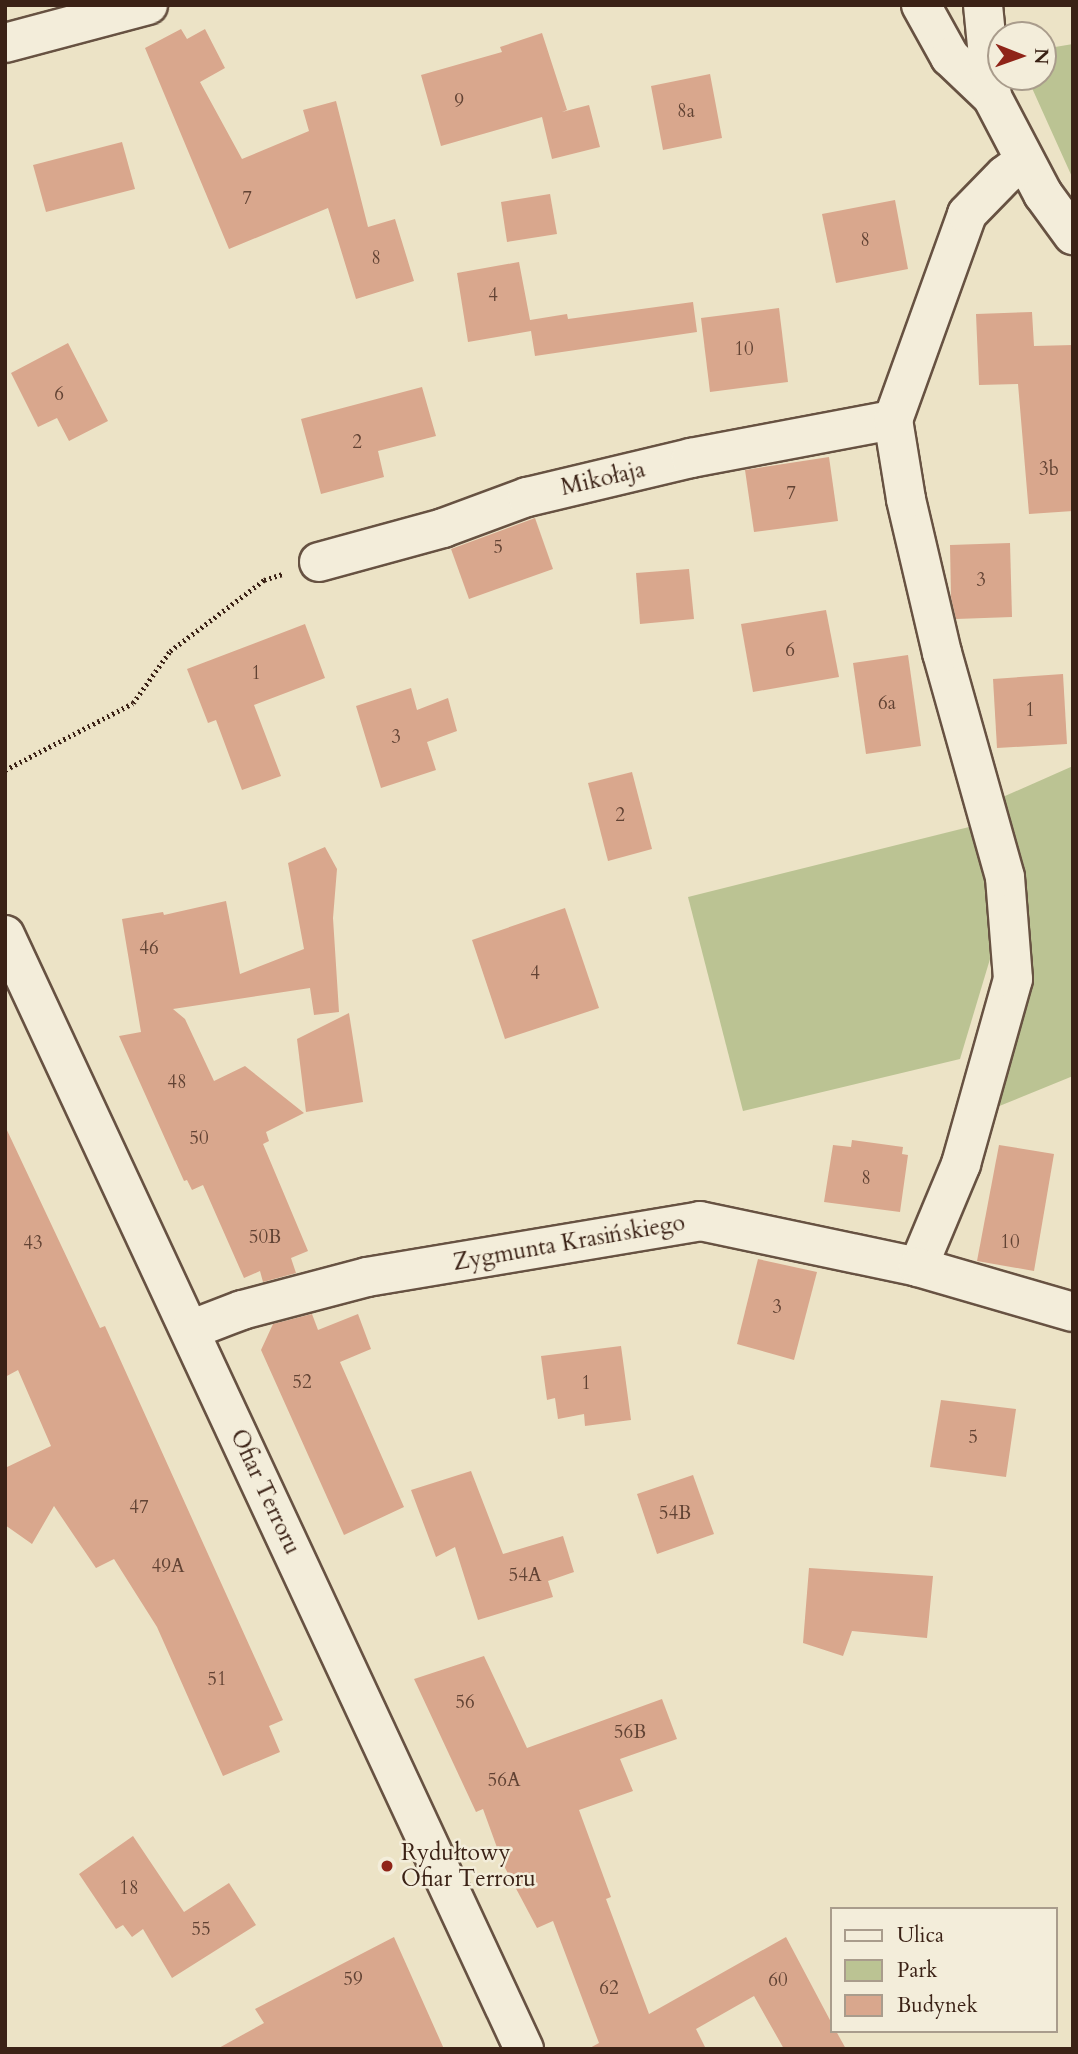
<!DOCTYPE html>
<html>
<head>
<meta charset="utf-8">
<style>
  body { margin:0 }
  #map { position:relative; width:1078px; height:2054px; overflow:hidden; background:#ece3c6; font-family:Cardo,serif }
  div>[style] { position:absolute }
  .green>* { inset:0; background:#bbc393 }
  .building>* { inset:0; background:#d9a78d }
  .path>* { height:4.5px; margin-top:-2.25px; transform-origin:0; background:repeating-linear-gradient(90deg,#3b2216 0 2px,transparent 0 5.5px) }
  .roads { filter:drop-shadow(2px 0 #675242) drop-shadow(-2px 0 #675242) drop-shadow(0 2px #675242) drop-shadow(0 -2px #675242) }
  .minor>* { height:38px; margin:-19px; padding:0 19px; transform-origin:19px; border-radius:19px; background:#f3edda }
  .dots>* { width:19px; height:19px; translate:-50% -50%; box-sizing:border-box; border:4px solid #f3edda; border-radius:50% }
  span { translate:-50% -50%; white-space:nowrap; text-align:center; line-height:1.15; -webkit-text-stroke:5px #f3edda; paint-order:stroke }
  .number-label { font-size:19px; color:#624334 }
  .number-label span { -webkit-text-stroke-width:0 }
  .street-label { font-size:23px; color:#3b2216 }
  .poi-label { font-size:23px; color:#3b2216 }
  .left { translate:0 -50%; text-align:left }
  .frame { position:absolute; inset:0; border:7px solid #3b2216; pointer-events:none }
  .legend { position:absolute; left:830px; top:1907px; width:228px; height:126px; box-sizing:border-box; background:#f3edda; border:2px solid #a99c8c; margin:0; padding:9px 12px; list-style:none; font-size:21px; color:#3b2216 }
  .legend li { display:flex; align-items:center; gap:14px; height:35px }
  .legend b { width:35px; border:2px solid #a99c8c }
  .north { position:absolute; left:987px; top:21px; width:70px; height:70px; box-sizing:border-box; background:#f3edda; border:2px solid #a99c8c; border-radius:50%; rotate:91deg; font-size:19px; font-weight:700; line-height:28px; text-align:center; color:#3b2216 }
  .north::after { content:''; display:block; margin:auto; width:24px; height:32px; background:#8f2418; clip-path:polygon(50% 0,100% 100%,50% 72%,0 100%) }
</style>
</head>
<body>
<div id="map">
  <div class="green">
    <i style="clip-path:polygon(1073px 44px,1073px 179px,1027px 77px,1043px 77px,1043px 49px)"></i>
    <i style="clip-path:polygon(1073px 766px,1073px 1076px,987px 1111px,1022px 994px,996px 812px,1005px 796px)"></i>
    <i style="clip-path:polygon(969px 827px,982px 864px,996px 939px,960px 1059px,743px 1111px,688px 897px)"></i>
  </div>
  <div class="building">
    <i style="clip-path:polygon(181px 29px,187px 39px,205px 29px,225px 68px,200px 82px,242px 159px,309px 131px,303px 110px,336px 101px,368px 227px,395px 219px,414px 281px,356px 299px,328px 208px,229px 249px,145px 48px)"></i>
    <i style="clip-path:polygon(542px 33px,567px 110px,562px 112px,589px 105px,600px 147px,552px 159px,542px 117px,441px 146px,421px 75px,502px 52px,500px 47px)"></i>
    <i style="clip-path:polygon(710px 74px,722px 138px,663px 150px,651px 86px)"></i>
    <i style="clip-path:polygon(122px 142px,135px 189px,46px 212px,33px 165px)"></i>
    <i style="clip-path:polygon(550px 194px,557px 234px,507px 242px,501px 202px)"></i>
    <i style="clip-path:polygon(895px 200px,908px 269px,836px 283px,822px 214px)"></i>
    <i style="clip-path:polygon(519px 262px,530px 320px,567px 314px,568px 319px,693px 302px,697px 332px,535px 356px,531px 331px,468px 342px,457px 273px)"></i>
    <i style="clip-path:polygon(779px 308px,788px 382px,710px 392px,701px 318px)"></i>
    <i style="clip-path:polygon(1032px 312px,1034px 346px,1073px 345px,1073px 511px,1029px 514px,1018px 384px,979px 385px,976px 314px)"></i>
    <i style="clip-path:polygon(68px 343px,108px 421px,69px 441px,57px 418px,38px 427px,11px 373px)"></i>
    <i style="clip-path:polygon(422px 387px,436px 436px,378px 451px,384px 477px,321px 494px,301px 419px)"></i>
    <i style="clip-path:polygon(829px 457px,838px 521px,754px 532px,745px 470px)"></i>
    <i style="clip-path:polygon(535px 518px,553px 569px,469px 599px,451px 549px)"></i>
    <i style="clip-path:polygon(1010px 543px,1012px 617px,956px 619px,951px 597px,950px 545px)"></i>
    <i style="clip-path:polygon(689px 569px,694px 619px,640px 624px,636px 573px)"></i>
    <i style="clip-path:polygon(826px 610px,839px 677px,753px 692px,741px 624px)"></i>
    <i style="clip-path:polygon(305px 624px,325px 678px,254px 705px,281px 776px,242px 790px,216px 720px,208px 723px,187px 669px)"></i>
    <i style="clip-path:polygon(908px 655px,921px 746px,866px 754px,853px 663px)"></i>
    <i style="clip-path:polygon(1063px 674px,1067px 744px,997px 748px,993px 679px)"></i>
    <i style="clip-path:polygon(411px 688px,417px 710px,448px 698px,457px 731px,427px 742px,436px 770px,381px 788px,356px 706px)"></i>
    <i style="clip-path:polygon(632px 772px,652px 849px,608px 861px,588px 783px)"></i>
    <i style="clip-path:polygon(325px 847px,337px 869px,333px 918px,339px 1012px,314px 1015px,310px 988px,173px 1009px,185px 1019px,214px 1081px,245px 1066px,304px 1113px,266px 1132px,269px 1141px,263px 1144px,308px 1251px,291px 1258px,296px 1273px,263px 1282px,260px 1271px,244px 1278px,203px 1185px,192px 1190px,187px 1180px,184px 1181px,119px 1036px,141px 1032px,122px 919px,163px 912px,164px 915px,226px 901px,240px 974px,304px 949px,288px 863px)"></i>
    <i style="clip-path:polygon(565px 908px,599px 1008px,505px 1039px,472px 940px)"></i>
    <i style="clip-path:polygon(349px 1013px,363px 1102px,306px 1112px,297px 1039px)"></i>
    <i style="clip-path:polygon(5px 1126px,100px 1328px,105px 1326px,283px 1720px,269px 1726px,280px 1752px,223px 1776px,157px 1627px,114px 1559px,96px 1568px,54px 1506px,32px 1544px,5px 1525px,5px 1468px,51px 1446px,18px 1370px,5px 1377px)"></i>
    <i style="clip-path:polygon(852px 1140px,903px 1147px,902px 1154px,908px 1155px,900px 1212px,824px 1202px,833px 1145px,851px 1147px)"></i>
    <i style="clip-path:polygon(999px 1145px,1054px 1154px,1034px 1271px,977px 1261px)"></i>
    <i style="clip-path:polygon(758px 1259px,817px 1272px,794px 1360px,737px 1344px)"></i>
    <i style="clip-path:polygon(312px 1314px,318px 1330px,358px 1314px,371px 1349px,340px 1362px,404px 1507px,344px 1535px,261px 1350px,273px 1324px)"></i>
    <i style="clip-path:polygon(621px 1346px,631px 1420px,585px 1426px,584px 1414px,558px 1419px,555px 1398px,547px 1400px,541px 1356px)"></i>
    <i style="clip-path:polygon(941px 1400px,1016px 1409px,1006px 1477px,930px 1467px)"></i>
    <i style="clip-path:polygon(471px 1471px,503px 1554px,563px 1536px,574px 1572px,548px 1581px,553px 1597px,478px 1620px,455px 1547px,436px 1557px,411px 1490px)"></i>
    <i style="clip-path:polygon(693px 1475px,714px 1534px,657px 1554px,637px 1494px)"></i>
    <i style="clip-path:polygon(809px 1568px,933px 1576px,927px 1638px,852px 1631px,843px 1656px,803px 1643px)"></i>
    <i style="clip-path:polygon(484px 1656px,527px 1748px,662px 1699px,677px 1739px,620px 1759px,633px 1791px,579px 1810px,611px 1897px,606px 1899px,649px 2014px,786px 1937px,831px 2022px,831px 2031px,836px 2031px,846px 2049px,784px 2049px,754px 1996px,696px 2029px,706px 2049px,588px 2049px,599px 2043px,553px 1921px,537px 1928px,503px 1864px,483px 1809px,476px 1812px,414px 1679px)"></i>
    <i style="clip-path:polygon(133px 1836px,184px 1912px,229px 1883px,256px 1925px,172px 1978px,143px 1929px,132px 1937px,123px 1925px,116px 1929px,79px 1874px)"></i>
    <i style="clip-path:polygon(394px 1937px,444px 2049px,217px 2049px,264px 2023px,255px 2009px)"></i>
  </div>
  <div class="path">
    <i style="left:5px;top:770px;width:144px;rotate:-27.6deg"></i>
    <i style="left:133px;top:703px;width:64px;rotate:-54.6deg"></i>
    <i style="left:170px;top:651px;width:118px;rotate:-37.1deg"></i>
    <i style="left:264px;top:580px;width:19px;rotate:-18deg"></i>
  </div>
  <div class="roads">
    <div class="minor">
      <i style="left:921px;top:5px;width:60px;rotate:60.9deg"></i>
      <i style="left:950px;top:57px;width:58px;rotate:43.6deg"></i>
      <i style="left:992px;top:97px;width:110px;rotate:62.3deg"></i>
      <i style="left:1043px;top:194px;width:51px;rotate:53.8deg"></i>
      <i style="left:983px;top:5px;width:92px;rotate:84.4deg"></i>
      <i style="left:5px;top:43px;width:148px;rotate:-14.9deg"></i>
      <i style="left:319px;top:562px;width:129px;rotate:-15.3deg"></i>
      <i style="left:443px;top:528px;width:90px;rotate:-20.3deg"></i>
      <i style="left:527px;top:497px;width:169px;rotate:-13.4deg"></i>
      <i style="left:691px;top:458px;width:206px;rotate:-10.7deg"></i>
      <i style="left:5px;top:935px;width:1229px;rotate:65.02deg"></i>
      <i style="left:918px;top:1267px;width:112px;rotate:-67.3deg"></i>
      <i style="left:961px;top:1164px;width:192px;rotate:-74.3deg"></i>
      <i style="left:1013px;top:979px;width:102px;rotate:-94.5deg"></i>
      <i style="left:1005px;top:877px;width:233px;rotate:-105.7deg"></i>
      <i style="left:942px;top:653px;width:158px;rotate:-103.2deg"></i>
      <i style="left:906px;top:499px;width:80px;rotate:-99.3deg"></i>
      <i style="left:893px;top:420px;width:219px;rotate:-70.2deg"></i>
      <i style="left:967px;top:214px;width:54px;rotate:-45.7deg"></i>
      <i style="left:1005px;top:175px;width:24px;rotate:-36deg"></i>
      <i style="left:190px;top:1330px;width:56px;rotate:-21deg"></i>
      <i style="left:242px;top:1310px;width:129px;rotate:-14.8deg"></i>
      <i style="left:367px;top:1277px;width:338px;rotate:-9.5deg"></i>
      <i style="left:700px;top:1221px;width:223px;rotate:11.9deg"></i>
      <i style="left:918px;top:1267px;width:161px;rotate:16.2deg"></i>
    </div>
  </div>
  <div class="dots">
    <i style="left:387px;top:1866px;background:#8f2418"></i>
  </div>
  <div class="number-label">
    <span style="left:459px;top:102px">9</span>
    <span style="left:686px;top:112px">8a</span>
    <span style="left:247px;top:199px">7</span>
    <span style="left:865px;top:241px">8</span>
    <span style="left:376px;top:259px">8</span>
    <span style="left:493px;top:296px">4</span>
    <span style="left:744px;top:350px">10</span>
    <span style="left:59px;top:395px">6</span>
    <span style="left:357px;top:443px">2</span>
    <span style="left:1049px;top:470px">3b</span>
    <span style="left:791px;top:494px">7</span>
    <span style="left:498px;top:548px">5</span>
    <span style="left:981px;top:581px">3</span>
    <span style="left:790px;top:651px">6</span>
    <span style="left:256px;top:674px">1</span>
    <span style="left:887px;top:704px">6a</span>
    <span style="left:1030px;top:711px">1</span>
    <span style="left:396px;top:738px">3</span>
    <span style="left:620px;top:816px">2</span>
    <span style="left:149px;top:949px">46</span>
    <span style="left:535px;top:974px">4</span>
    <span style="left:177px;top:1083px">48</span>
    <span style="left:199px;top:1139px">50</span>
    <span style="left:866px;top:1179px">8</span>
    <span style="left:265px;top:1238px">50B</span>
    <span style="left:1010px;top:1243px">10</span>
    <span style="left:33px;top:1244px">43</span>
    <span style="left:777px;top:1308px">3</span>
    <span style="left:302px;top:1383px">52</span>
    <span style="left:586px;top:1384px">1</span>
    <span style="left:973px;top:1438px">5</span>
    <span style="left:139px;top:1508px">47</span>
    <span style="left:675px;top:1514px">54B</span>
    <span style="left:168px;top:1567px">49A</span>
    <span style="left:525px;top:1576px">54A</span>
    <span style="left:217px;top:1680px">51</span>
    <span style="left:465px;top:1703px">56</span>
    <span style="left:630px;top:1733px">56B</span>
    <span style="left:504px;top:1781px">56A</span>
    <span style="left:129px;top:1889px">18</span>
    <span style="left:201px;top:1930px">55</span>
    <span style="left:353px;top:1980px">59</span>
    <span style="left:778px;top:1981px">60</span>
    <span style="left:609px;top:1989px">62</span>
  </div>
  <div class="street-label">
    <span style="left:603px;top:479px;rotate:-13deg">Mikołaja</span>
    <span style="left:569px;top:1243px;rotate:-10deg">Zygmunta Krasińskiego</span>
    <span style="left:265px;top:1492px;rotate:65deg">Ofiar Terroru</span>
  </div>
  <div class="poi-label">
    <span class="left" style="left:401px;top:1866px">Rydułtowy<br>Ofiar Terroru</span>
  </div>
  <div class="frame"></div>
  <ul class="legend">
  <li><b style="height:9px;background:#f3edda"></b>Ulica</li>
  <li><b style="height:19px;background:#bbc393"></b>Park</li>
  <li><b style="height:19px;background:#d9a78d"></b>Budynek</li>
  </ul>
  <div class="north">N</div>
</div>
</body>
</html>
